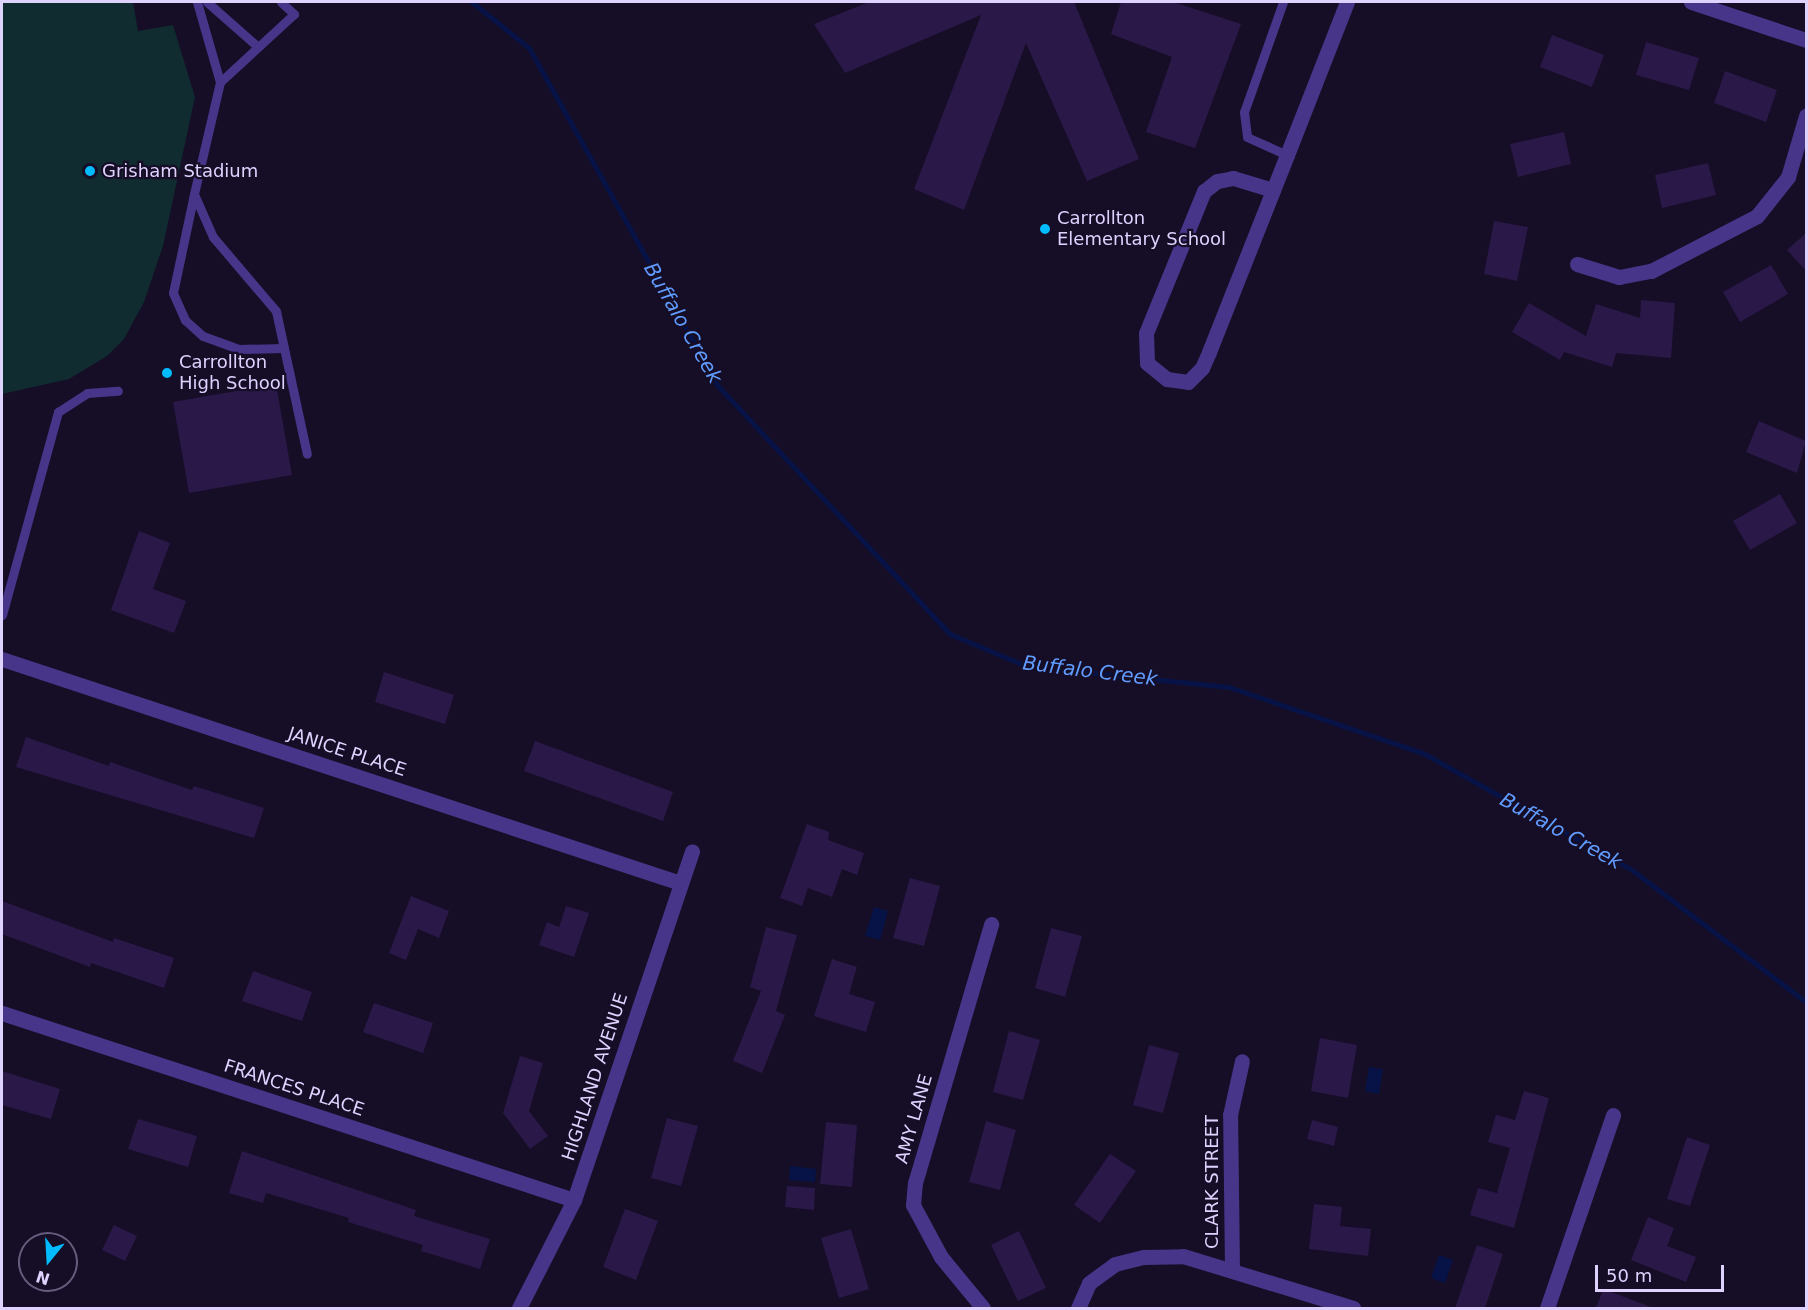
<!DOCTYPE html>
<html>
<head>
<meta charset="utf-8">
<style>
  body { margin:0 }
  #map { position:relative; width:1808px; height:1310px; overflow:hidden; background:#160d26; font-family:"DejaVu Sans",sans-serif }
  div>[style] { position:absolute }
  .green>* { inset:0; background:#102c30 }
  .water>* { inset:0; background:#071346 }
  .stream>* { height:5px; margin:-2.5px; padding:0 2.5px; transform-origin:2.5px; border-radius:2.5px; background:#071346 }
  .building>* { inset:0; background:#2a1848 }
  .lane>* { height:9px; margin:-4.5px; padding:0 4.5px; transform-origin:4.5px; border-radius:4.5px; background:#463588 }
  .street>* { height:15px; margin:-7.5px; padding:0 7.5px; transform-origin:7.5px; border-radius:7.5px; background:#463588 }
  .dots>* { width:16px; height:16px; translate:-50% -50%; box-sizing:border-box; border:3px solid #160d26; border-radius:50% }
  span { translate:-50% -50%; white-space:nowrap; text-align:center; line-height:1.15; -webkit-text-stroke:4.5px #160d26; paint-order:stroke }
  .poi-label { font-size:18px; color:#dfd2ff }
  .left { translate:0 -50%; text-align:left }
  .street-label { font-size:18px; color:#dfd2ff }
  .water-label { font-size:20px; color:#609cff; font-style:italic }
  .frame { position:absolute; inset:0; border:3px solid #dfd2ff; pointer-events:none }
  .north { position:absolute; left:18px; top:1232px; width:60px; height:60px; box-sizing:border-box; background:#160d26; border:2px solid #665c7d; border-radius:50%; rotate:198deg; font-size:16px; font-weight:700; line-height:24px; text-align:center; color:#dfd2ff }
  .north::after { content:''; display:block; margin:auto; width:21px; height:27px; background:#00bbfd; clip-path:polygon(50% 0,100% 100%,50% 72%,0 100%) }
  .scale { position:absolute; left:1595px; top:1265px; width:129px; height:27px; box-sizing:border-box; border:3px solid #dfd2ff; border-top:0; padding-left:8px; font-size:18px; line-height:21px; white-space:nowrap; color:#dfd2ff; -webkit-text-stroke:4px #160d26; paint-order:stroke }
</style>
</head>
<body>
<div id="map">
  <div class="green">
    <i style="clip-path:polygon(2px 2px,133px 2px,138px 31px,173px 25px,195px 97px,163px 246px,144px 302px,124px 339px,107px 356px,69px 379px,2px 394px)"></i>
  </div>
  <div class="water">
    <i style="clip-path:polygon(874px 907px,888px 911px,880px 940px,865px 936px)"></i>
    <i style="clip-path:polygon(1369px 1067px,1383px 1069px,1379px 1094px,1365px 1091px)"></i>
    <i style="clip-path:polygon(790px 1166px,816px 1169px,815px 1182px,789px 1180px)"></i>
    <i style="clip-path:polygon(1439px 1255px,1453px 1260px,1445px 1283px,1431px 1278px)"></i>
  </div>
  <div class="stream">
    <i style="left:472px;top:2px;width:73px;rotate:38.9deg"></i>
    <i style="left:529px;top:48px;width:386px;rotate:60.8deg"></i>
    <i style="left:717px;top:385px;width:341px;rotate:46.9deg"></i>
    <i style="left:950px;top:634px;width:82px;rotate:22.8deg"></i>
    <i style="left:1026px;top:666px;width:204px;rotate:5.9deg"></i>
    <i style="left:1229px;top:687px;width:205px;rotate:18.8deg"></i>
    <i style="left:1423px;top:753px;width:240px;rotate:29.2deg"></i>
    <i style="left:1632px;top:870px;width:218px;rotate:37.2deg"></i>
  </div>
  <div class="building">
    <i style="clip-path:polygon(869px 2px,1074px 2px,1139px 159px,1087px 181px,1026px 43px,964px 210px,914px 189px,981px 15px,845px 73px,814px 24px)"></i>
    <i style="clip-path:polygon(1121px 2px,1173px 2px,1241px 24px,1195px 148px,1146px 132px,1172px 57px,1111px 34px)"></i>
    <i style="clip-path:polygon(1552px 35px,1604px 55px,1592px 87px,1540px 67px)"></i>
    <i style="clip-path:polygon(1646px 42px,1699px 58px,1689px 90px,1636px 75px)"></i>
    <i style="clip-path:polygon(1725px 71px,1777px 90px,1766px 122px,1714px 103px)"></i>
    <i style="clip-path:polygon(1564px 132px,1571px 164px,1518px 177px,1510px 144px)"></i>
    <i style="clip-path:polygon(1708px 163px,1716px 195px,1662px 208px,1655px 175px)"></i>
    <i style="clip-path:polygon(1494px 221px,1528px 227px,1517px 281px,1484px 274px)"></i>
    <i style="clip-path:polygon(1806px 233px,1806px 271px,1787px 250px)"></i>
    <i style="clip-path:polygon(1771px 265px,1788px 294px,1740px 322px,1723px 292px)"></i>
    <i style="clip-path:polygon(1641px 300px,1675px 303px,1671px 358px,1616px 353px,1612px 367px,1564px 352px,1560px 360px,1512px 332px,1529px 303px,1586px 336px,1596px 304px,1640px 318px)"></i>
    <i style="clip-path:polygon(276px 384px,292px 475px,189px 493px,173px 402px)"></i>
    <i style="clip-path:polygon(1759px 421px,1806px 441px,1797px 473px,1746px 452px)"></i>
    <i style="clip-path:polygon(1780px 494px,1797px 523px,1750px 550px,1733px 521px)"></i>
    <i style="clip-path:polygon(139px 531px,170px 543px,153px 589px,186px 601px,174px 633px,111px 610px)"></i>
    <i style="clip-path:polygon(384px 672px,454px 695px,445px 724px,375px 702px)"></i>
    <i style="clip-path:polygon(26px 737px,109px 766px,110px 762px,192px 790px,194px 786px,264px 808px,254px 838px,16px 767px)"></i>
    <i style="clip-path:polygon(535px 741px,673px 792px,663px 821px,524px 771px)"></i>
    <i style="clip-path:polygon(807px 824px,829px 832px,828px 840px,864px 853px,857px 875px,842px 869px,832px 897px,808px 888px,802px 906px,780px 898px)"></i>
    <i style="clip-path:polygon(910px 878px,940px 886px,924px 946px,893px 938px)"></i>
    <i style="clip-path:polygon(411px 896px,449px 911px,439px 938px,418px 929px,406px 960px,389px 953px)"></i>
    <i style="clip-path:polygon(2px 901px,113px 942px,114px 938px,174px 958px,164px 988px,91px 963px,90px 967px,2px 934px)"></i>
    <i style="clip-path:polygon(566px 906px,589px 913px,574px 957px,539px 945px,547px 922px,559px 927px)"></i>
    <i style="clip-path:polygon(766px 927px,797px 935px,776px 1011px,785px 1015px,762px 1073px,733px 1061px,761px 991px,750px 987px)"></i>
    <i style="clip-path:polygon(1051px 928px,1082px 936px,1065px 997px,1035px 988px)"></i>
    <i style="clip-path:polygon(832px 959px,857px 967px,849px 994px,875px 1002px,866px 1032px,814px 1016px)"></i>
    <i style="clip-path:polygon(253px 971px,312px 992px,302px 1021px,242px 1001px)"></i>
    <i style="clip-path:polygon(374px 1003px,433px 1023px,423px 1053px,363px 1032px)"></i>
    <i style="clip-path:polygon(1009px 1031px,1040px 1040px,1023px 1100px,993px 1092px)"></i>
    <i style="clip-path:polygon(1320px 1038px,1357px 1045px,1348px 1098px,1311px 1091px)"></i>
    <i style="clip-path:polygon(1149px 1045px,1179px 1053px,1163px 1113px,1133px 1105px)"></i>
    <i style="clip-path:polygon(520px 1056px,543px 1063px,529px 1111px,548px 1136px,530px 1149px,503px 1113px)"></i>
    <i style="clip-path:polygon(2px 1071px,60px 1089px,51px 1119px,2px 1105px)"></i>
    <i style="clip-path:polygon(1524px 1091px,1549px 1098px,1514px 1228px,1470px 1215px,1478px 1188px,1497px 1193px,1510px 1148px,1488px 1142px,1496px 1115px,1515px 1120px)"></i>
    <i style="clip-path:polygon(667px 1118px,698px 1126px,681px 1186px,651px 1178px)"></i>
    <i style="clip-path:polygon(138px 1119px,197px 1136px,188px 1167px,128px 1149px)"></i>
    <i style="clip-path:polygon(1312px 1120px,1338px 1127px,1334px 1146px,1307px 1139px)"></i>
    <i style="clip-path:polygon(986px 1121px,1016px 1130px,1000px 1190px,969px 1182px)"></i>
    <i style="clip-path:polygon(826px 1122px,857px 1125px,852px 1187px,820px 1184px)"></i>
    <i style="clip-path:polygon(1687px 1137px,1710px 1145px,1690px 1206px,1667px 1199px)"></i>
    <i style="clip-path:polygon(242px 1151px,416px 1210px,414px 1216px,490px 1239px,480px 1269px,421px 1251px,423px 1245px,348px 1222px,349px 1218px,266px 1193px,263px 1203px,229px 1193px)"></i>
    <i style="clip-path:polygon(1110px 1154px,1136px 1171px,1100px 1223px,1074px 1205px)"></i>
    <i style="clip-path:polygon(787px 1186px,815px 1188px,814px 1210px,785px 1207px)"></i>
    <i style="clip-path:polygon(1314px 1204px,1342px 1207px,1340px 1226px,1371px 1229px,1368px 1256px,1309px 1249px)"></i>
    <i style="clip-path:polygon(625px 1209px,658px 1221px,636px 1280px,603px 1267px)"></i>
    <i style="clip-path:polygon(1648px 1217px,1674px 1228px,1667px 1246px,1696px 1257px,1686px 1282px,1631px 1260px)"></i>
    <i style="clip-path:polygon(114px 1225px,137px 1236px,125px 1261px,102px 1250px)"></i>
    <i style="clip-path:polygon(851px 1229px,869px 1289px,839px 1298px,821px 1238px)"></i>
    <i style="clip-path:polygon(1019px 1231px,1046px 1288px,1018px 1301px,991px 1245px)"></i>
    <i style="clip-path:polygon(1477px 1245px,1503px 1254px,1485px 1308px,1455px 1308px)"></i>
    <i style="clip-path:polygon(1603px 1289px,1651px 1307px,1651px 1308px,1596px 1308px)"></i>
  </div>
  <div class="lane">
    <i style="left:197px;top:2px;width:83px;rotate:74deg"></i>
    <i style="left:207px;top:2px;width:68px;rotate:41.4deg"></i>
    <i style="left:281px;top:2px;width:18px;rotate:43deg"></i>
    <i style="left:294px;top:14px;width:100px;rotate:137.4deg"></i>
    <i style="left:220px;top:82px;width:115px;rotate:103.1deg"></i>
    <i style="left:194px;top:194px;width:47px;rotate:66.2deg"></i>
    <i style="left:213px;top:237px;width:97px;rotate:49.6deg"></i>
    <i style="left:276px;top:311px;width:146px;rotate:77.8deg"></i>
    <i style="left:1283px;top:2px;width:117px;rotate:109.5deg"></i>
    <i style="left:1244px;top:112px;width:25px;rotate:83deg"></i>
    <i style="left:1247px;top:137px;width:44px;rotate:24.2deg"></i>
    <i style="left:194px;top:194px;width:101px;rotate:102deg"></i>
    <i style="left:173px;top:293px;width:30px;rotate:66deg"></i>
    <i style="left:185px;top:320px;width:24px;rotate:42deg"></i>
    <i style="left:203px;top:336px;width:38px;rotate:20deg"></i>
    <i style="left:239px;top:349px;width:45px;rotate:-1.3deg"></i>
    <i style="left:2px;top:615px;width:211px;rotate:-74.6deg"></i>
    <i style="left:58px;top:412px;width:35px;rotate:-33deg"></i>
    <i style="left:87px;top:393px;width:31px;rotate:-4deg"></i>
  </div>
  <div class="street">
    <i style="left:1691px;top:2px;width:121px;rotate:18.3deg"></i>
    <i style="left:1273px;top:190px;width:42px;rotate:-163.3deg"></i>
    <i style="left:1233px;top:178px;width:16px;rotate:169deg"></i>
    <i style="left:1217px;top:181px;width:16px;rotate:142deg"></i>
    <i style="left:1204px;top:191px;width:153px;rotate:112.2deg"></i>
    <i style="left:1146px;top:333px;width:30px;rotate:88deg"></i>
    <i style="left:1147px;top:363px;width:26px;rotate:39deg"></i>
    <i style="left:1167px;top:379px;width:21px;rotate:8deg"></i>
    <i style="left:1188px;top:382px;width:20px;rotate:-45deg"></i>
    <i style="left:1202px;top:368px;width:17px;rotate:-66deg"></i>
    <i style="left:1209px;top:352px;width:212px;rotate:-68.4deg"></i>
    <i style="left:1287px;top:155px;width:164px;rotate:-68.6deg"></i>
    <i style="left:1577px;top:264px;width:44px;rotate:17.2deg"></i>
    <i style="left:1619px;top:277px;width:33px;rotate:-11deg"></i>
    <i style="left:1651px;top:271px;width:119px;rotate:-27.4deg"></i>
    <i style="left:1757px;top:216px;width:50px;rotate:-51.5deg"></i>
    <i style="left:1788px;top:177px;width:64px;rotate:-73.6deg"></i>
    <i style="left:2px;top:659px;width:714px;rotate:18.28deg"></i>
    <i style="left:2px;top:1013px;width:602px;rotate:18.1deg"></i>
    <i style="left:1232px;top:1269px;width:154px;rotate:-90.7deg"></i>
    <i style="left:1230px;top:1115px;width:55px;rotate:-77.5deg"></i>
    <i style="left:519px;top:1308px;width:121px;rotate:-63deg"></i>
    <i style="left:574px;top:1200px;width:368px;rotate:-71.3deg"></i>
    <i style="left:983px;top:1308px;width:66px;rotate:-129.5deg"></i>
    <i style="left:941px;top:1257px;width:59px;rotate:-118.3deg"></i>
    <i style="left:913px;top:1205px;width:22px;rotate:-85deg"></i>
    <i style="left:915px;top:1183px;width:270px;rotate:-73.6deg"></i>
    <i style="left:1078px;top:1308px;width:27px;rotate:-66deg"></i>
    <i style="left:1089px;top:1283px;width:32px;rotate:-36deg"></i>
    <i style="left:1115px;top:1264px;width:30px;rotate:-14deg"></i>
    <i style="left:1144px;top:1257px;width:39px;rotate:-1deg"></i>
    <i style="left:1183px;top:1256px;width:178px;rotate:17deg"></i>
    <i style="left:1547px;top:1308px;width:204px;rotate:-71.1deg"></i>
  </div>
  <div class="dots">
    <i style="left:90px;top:171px;background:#00bbfd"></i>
    <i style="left:1045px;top:229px;background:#00bbfd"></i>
    <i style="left:167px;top:373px;background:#00bbfd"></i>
  </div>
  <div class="poi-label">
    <span class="left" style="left:102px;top:171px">Grisham Stadium</span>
    <span class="left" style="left:1057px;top:229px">Carrollton<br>Elementary School</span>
    <span class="left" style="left:179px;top:373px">Carrollton<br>High School</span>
  </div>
  <div class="street-label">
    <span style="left:347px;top:752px;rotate:18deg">JANICE PLACE</span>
    <span style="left:595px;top:1077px;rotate:-72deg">HIGHLAND AVENUE</span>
    <span style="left:294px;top:1088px;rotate:18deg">FRANCES PLACE</span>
    <span style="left:914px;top:1119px;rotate:-74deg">AMY LANE</span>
    <span style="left:1212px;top:1182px;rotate:-90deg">CLARK STREET</span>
  </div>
  <div class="water-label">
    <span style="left:683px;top:323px;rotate:60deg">Buffalo Creek</span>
    <span style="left:1090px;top:671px;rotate:7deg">Buffalo Creek</span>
    <span style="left:1561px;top:831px;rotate:29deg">Buffalo Creek</span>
  </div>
  <div class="frame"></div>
  <div class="north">N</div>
  <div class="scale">50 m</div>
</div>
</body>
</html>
